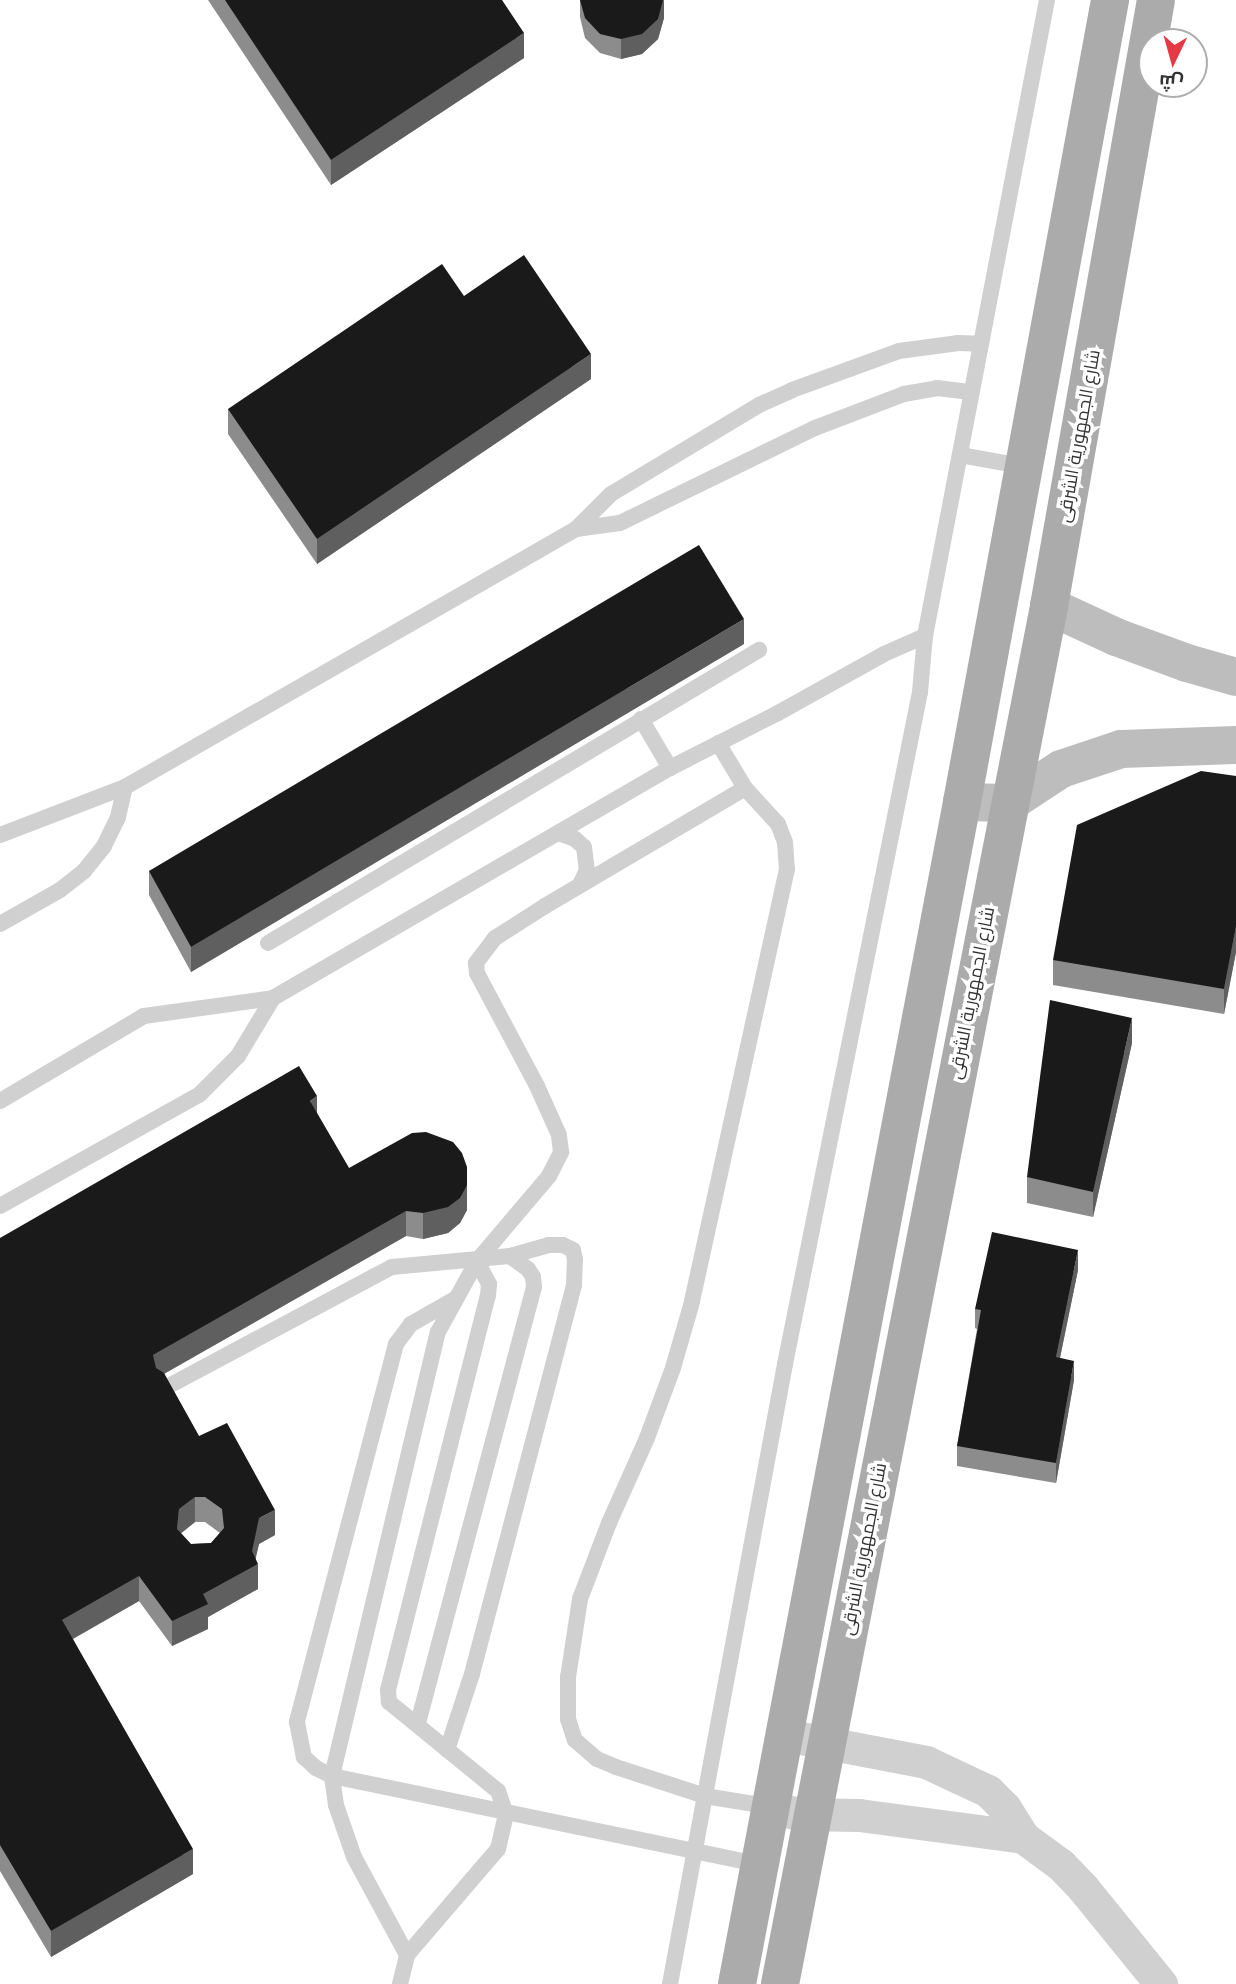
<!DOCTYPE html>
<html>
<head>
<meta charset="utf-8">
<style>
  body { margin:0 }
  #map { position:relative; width:1236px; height:1984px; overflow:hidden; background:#fff; font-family:Inter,Cairo,sans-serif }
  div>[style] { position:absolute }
  .lane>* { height:16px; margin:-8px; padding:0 8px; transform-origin:8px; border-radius:8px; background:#d0d0d0 }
  .street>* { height:33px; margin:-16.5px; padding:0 16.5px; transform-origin:16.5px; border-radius:16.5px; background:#d0d0d0 }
  .secondary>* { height:38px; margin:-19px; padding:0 19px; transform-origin:19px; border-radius:19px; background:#bdbdbd }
  .primary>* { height:38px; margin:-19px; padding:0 19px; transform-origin:19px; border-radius:19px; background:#ababab }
  .wall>* { inset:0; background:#8c8c8c }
  .shaded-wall>* { inset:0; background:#5f5f5f }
  .building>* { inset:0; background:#1a1a1a }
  span { translate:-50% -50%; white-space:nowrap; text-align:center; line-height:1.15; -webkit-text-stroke:7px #fff; paint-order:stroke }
  .street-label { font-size:18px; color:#333 }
  .north { position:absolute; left:1138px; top:28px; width:70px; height:70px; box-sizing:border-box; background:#fff; border:2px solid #adadad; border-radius:50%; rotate:185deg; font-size:19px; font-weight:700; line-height:28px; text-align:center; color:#333 }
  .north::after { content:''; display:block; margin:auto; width:24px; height:32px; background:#e63946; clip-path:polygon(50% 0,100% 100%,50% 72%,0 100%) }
</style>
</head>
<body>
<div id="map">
  <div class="lane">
    <i style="left:960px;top:455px;width:63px;rotate:10.1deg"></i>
    <i style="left:576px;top:529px;width:44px;rotate:-7.8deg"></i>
    <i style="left:620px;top:523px;width:217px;rotate:-26deg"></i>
    <i style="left:815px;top:428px;width:95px;rotate:-20.9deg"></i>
    <i style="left:904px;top:394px;width:34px;rotate:-10deg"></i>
    <i style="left:937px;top:388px;width:34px;rotate:7deg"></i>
    <i style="left:641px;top:719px;width:57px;rotate:59.4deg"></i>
    <i style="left:718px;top:743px;width:52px;rotate:59deg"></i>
    <i style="left:745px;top:788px;width:49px;rotate:47.5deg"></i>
    <i style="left:778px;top:824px;width:19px;rotate:69deg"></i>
    <i style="left:785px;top:842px;width:27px;rotate:86deg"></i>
    <i style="left:787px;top:869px;width:443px;rotate:102.4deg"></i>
    <i style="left:692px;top:1302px;width:69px;rotate:106.1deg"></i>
    <i style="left:673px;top:1368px;width:75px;rotate:110.4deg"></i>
    <i style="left:647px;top:1438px;width:93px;rotate:114.1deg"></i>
    <i style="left:609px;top:1523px;width:81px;rotate:110.9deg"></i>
    <i style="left:580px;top:1599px;width:79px;rotate:98.7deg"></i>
    <i style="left:568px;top:1677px;width:42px;rotate:90deg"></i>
    <i style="left:568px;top:1719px;width:22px;rotate:72deg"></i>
    <i style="left:575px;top:1740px;width:29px;rotate:41deg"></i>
    <i style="left:597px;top:1759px;width:21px;rotate:23deg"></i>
    <i style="left:616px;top:1767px;width:94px;rotate:18deg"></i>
    <i style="left:705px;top:1796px;width:68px;rotate:9.3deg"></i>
    <i style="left:558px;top:833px;width:18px;rotate:19deg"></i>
    <i style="left:575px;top:839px;width:12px;rotate:42deg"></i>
    <i style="left:584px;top:847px;width:23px;rotate:83deg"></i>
    <i style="left:587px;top:870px;width:14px;rotate:115deg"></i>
    <i style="left:0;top:835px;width:134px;rotate:-21deg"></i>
    <i style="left:125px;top:787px;width:520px;rotate:-29.77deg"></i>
    <i style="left:576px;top:529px;width:49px;rotate:-45deg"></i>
    <i style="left:611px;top:494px;width:173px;rotate:-31deg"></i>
    <i style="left:759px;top:405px;width:36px;rotate:-24deg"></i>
    <i style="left:792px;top:390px;width:114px;rotate:-20deg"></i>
    <i style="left:899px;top:351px;width:60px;rotate:-7.7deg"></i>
    <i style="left:958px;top:343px;width:23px;rotate:2deg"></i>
    <i style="left:0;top:924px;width:69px;rotate:-29.5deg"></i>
    <i style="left:60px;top:890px;width:31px;rotate:-38deg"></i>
    <i style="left:84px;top:871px;width:32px;rotate:-51deg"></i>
    <i style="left:104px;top:846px;width:32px;rotate:-64deg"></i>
    <i style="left:118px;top:817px;width:31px;rotate:-77deg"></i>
    <i style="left:268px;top:943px;width:572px;rotate:-30.83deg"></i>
    <i style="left:0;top:1101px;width:167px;rotate:-30.6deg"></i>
    <i style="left:144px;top:1016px;width:130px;rotate:-7.9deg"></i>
    <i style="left:273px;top:998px;width:459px;rotate:-30.1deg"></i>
    <i style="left:670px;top:768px;width:121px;rotate:-27deg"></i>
    <i style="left:778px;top:713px;width:121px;rotate:-29.1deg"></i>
    <i style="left:884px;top:654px;width:45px;rotate:-23.7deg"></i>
    <i style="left:0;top:1206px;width:228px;rotate:-29.2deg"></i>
    <i style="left:199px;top:1095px;width:55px;rotate:-45deg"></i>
    <i style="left:238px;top:1056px;width:68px;rotate:-58.9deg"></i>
    <i style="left:455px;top:1299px;width:51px;rotate:150.4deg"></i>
    <i style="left:411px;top:1324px;width:25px;rotate:127deg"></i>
    <i style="left:396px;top:1344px;width:391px;rotate:104.7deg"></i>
    <i style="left:297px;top:1722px;width:36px;rotate:79deg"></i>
    <i style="left:304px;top:1757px;width:16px;rotate:43deg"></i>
    <i style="left:316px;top:1768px;width:18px;rotate:27deg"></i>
    <i style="left:332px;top:1776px;width:437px;rotate:11.7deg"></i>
    <i style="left:165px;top:1388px;width:257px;rotate:-28.1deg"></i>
    <i style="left:392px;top:1267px;width:119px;rotate:-5.3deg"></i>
    <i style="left:510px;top:1256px;width:22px;rotate:36deg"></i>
    <i style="left:528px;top:1269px;width:9px;rotate:58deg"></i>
    <i style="left:533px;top:1277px;width:10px;rotate:84deg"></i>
    <i style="left:534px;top:1287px;width:451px;rotate:104.9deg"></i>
    <i style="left:447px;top:1750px;width:80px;rotate:-71.8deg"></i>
    <i style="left:472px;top:1674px;width:402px;rotate:-75.3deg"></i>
    <i style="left:574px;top:1285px;width:26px;rotate:-88deg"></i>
    <i style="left:575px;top:1259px;width:9px;rotate:-103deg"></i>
    <i style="left:573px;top:1250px;width:11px;rotate:-153deg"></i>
    <i style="left:563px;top:1245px;width:14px;rotate:180deg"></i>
    <i style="left:549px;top:1245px;width:41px;rotate:164.2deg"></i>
    <i style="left:407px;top:1955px;width:111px;rotate:-118.4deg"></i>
    <i style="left:354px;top:1857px;width:55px;rotate:-109.1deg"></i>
    <i style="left:336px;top:1805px;width:29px;rotate:-98deg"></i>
    <i style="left:332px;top:1776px;width:456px;rotate:-76.6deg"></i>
    <i style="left:438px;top:1332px;width:81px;rotate:-61.2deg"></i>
    <i style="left:477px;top:1261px;width:111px;rotate:-49.7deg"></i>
    <i style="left:549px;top:1176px;width:27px;rotate:-63deg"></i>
    <i style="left:561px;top:1152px;width:17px;rotate:-97deg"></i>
    <i style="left:559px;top:1135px;width:54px;rotate:-114.2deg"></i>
    <i style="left:537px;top:1086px;width:128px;rotate:-118deg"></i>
    <i style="left:477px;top:973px;width:10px;rotate:-96deg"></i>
    <i style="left:476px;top:963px;width:31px;rotate:-53deg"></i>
    <i style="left:495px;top:938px;width:59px;rotate:-32.6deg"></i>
    <i style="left:545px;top:906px;width:232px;rotate:-30.5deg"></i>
    <i style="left:400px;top:1984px;width:30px;rotate:-76deg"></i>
    <i style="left:407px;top:1955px;width:140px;rotate:-49.4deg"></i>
    <i style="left:498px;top:1849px;width:36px;rotate:-77deg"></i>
    <i style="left:506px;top:1814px;width:24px;rotate:-109deg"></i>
    <i style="left:498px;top:1791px;width:141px;rotate:-140.8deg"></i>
    <i style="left:389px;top:1702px;width:12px;rotate:-95deg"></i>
    <i style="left:388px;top:1690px;width:406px;rotate:-75.8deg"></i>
    <i style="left:488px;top:1296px;width:12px;rotate:-85deg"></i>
    <i style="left:489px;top:1284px;width:26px;rotate:-118deg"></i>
    <i style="left:670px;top:1984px;width:631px;rotate:-79.49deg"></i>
    <i style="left:785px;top:1364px;width:685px;rotate:-78.64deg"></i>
    <i style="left:920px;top:692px;width:56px;rotate:-84.9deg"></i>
    <i style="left:925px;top:636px;width:648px;rotate:-79.14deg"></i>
  </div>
  <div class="street">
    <i style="left:785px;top:1735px;width:144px;rotate:10.8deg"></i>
    <i style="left:926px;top:1762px;width:68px;rotate:25.1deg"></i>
    <i style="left:988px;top:1791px;width:24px;rotate:45deg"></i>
    <i style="left:1005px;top:1808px;width:34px;rotate:58deg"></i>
    <i style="left:1023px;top:1837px;width:47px;rotate:36.4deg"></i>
    <i style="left:1061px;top:1865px;width:32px;rotate:46deg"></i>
    <i style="left:1083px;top:1888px;width:124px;rotate:50.9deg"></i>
    <i style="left:772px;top:1807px;width:28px;rotate:15deg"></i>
    <i style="left:799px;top:1814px;width:60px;rotate:1deg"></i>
    <i style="left:859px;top:1815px;width:165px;rotate:7.6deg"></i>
  </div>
  <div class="secondary">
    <i style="left:1049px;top:606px;width:74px;rotate:24.8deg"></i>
    <i style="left:1116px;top:637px;width:76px;rotate:20.1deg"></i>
    <i style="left:1187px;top:663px;width:51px;rotate:15.9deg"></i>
    <i style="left:962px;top:802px;width:47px;rotate:1.2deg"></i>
    <i style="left:1009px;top:803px;width:62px;rotate:-33.2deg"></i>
    <i style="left:1061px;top:769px;width:63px;rotate:-18.4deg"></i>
    <i style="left:1121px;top:749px;width:115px;rotate:-2deg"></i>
  </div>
  <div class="primary">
    <i style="left:737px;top:1984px;width:1203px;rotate:-79.22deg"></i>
    <i style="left:962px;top:802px;width:816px;rotate:-79.54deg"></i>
    <i style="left:780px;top:1984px;width:1404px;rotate:-78.95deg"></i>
    <i style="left:1049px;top:606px;width:615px;rotate:-79.99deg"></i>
  </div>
  <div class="wall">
    <i style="clip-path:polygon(208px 0,502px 0,524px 58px,331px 185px)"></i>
    <i style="clip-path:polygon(580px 0,664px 0,664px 18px,658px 39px,642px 54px,621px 59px,600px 53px,585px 38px,580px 17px)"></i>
    <i style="clip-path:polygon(464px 296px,591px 379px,317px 564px,228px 434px,228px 409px)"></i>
    <i style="clip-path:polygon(744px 644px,191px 972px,149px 895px,149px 871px)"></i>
    <i style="clip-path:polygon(1236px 776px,1236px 952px,1224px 1014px,1053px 985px,1053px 960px)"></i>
    <i style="clip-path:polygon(1132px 1043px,1093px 1217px,1027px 1203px,1027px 1177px)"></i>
    <i style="clip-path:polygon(evenodd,317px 1113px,349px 1168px,467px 1210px,460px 1223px,448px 1233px,423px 1239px,406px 1236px,164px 1374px,199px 1436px,275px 1535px,259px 1544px,255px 1559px,258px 1589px,208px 1617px,208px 1629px,172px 1646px,139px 1601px,73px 1639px,193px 1874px,51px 1957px,0 1871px,0 1238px,317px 1113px,195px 1522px,205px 1522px,220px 1533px,211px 1543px,191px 1544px,181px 1533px,195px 1522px)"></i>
    <i style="clip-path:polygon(1078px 1270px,1060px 1358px,1074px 1380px,1056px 1483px,957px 1466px,957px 1446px,977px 1329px,975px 1328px,975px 1309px)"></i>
  </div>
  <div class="shaded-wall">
    <i style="clip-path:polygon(664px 0,664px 18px,658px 39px,642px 54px,621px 59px,621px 39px)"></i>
    <i style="clip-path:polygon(524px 33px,524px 58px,331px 185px,331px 160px)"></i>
    <i style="clip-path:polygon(591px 354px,591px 379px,317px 564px,317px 539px)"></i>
    <i style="clip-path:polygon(744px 619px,744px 644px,191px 972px,191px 947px)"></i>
    <i style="clip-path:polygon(1236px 926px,1236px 952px,1224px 1014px,1224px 989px)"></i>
    <i style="clip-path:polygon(1132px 1018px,1132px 1043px,1093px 1217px,1093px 1192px)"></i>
    <i style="clip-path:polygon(317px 1096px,317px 1122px,310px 1101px)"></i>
    <i style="clip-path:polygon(467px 1185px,467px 1210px,460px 1223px,448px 1233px,423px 1239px,423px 1213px)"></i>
    <i style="clip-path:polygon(406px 1211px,406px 1236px,153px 1380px,153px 1355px)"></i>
    <i style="clip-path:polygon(1078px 1250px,1078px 1270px,1056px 1377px,1056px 1357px)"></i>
    <i style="clip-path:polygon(1074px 1361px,1074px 1380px,1056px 1483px,1056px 1463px)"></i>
    <i style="clip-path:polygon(195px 1497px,195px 1522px,179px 1535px,177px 1529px,179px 1509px)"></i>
    <i style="clip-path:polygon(275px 1510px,275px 1535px,259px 1544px,254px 1566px,258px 1564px,258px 1589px,208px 1617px,208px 1629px,172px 1646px,172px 1621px,203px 1594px,259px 1518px)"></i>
    <i style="clip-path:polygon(139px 1576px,139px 1601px,62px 1645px,62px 1620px)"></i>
    <i style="clip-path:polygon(193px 1849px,193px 1874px,51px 1957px,51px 1931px)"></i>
  </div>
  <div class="building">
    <i style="clip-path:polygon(225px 0,502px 0,524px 33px,331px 160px)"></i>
    <i style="clip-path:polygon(580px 0,663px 0,658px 19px,642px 34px,621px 39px,600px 34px,585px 18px)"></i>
    <i style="clip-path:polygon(524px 255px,591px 354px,317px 539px,228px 409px,442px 264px,464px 296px)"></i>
    <i style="clip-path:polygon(699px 545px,744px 619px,191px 947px,149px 871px)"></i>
    <i style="clip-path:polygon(1201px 771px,1236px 776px,1236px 926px,1224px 989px,1053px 960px,1077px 825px)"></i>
    <i style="clip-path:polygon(1050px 1000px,1132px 1018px,1093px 1192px,1027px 1177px)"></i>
    <i style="clip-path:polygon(evenodd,299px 1066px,317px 1096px,310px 1101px,349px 1168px,412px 1133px,426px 1132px,453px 1142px,462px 1153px,467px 1167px,467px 1185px,460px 1198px,448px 1207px,423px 1213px,406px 1211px,153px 1355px,156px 1368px,164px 1373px,199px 1436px,227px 1423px,275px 1510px,259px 1518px,252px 1551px,258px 1564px,203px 1594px,208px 1604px,172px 1621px,139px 1576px,62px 1620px,193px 1849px,51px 1931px,0 1845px,0 1238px,299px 1066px,195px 1497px,205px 1497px,222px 1509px,224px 1528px,211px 1543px,191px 1544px,177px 1529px,179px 1509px,195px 1497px)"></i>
    <i style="clip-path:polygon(992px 1232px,1078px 1250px,1056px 1357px,1074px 1361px,1056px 1463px,957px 1446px,981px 1310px,975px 1309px)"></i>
  </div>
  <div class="street-label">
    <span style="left:1079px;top:436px;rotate:-80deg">شارع الجمهورية الشرقى</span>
    <span style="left:972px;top:993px;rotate:-79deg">شارع الجمهورية الشرقى</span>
    <span style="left:864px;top:1549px;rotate:-79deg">شارع الجمهورية الشرقى</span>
  </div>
  <div class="north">ش</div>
</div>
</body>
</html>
